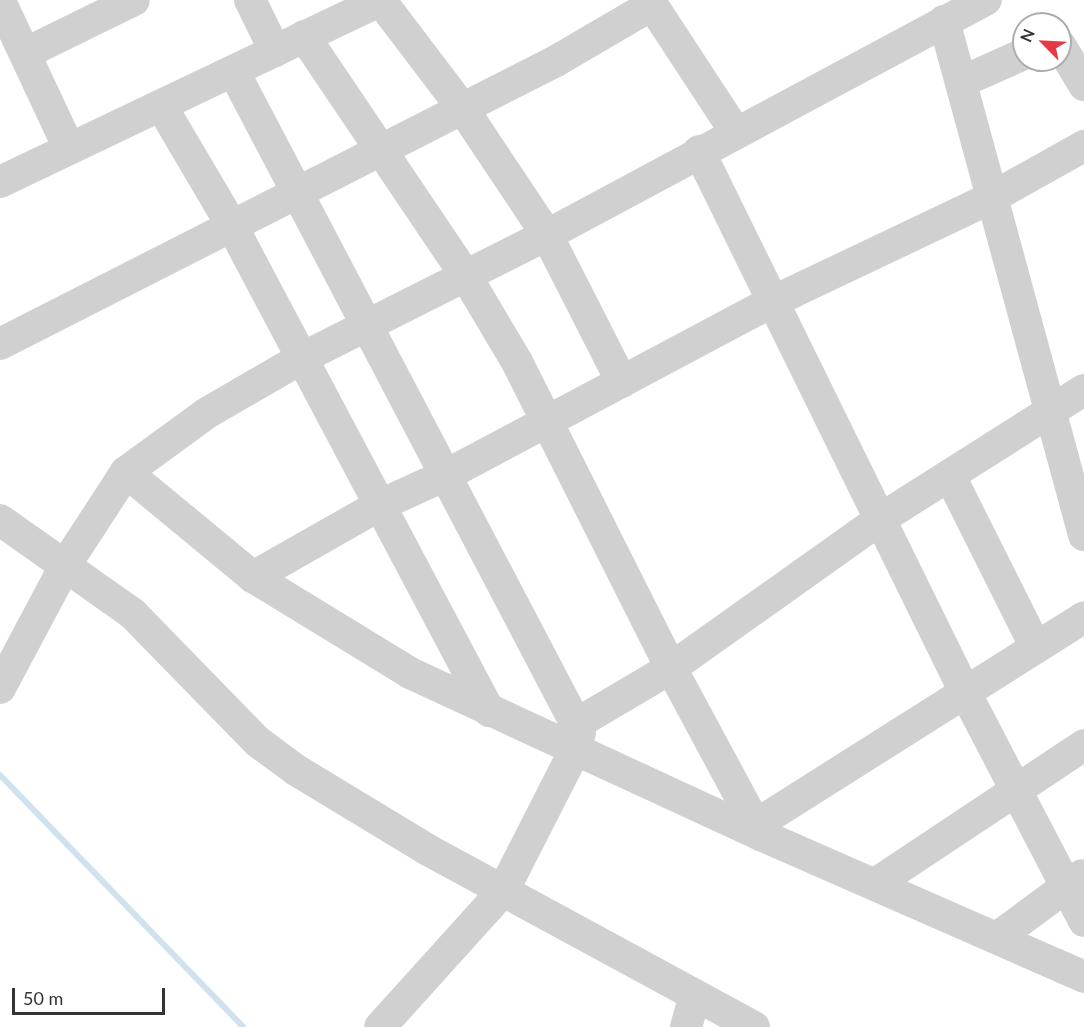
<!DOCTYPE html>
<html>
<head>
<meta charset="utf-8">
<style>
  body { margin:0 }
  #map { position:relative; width:1084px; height:1027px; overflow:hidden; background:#fff; font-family:Lato,sans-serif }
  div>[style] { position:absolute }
  .stream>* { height:6px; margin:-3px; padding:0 3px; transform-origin:3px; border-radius:3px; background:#cfe2ee }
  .minor>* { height:32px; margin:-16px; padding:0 16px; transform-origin:16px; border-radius:16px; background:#d0d0d0 }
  span { translate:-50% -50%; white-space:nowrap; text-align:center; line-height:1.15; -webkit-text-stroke:6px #fff; paint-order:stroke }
  .north { position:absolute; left:1012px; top:12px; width:60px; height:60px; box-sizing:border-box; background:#fff; border:2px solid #adadad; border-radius:50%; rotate:294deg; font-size:16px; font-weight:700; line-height:24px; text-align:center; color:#333 }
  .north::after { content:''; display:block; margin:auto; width:21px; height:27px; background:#e63946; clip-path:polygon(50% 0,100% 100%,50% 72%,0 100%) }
  .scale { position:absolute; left:12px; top:988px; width:153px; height:27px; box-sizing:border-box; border:3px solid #333; border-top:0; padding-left:8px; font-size:18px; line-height:21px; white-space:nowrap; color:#333; -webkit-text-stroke:4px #fff; paint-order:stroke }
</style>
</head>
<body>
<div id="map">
  <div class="stream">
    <i style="left:0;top:775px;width:350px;rotate:46deg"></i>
  </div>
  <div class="minor">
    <i style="left:250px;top:0;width:57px;rotate:63.9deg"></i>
    <i style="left:649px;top:0;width:159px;rotate:56.8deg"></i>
    <i style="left:0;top:1px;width:162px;rotate:64.9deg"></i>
    <i style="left:381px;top:1px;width:136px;rotate:52.8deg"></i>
    <i style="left:463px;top:109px;width:151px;rotate:56.3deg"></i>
    <i style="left:547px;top:235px;width:165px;rotate:63deg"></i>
    <i style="left:944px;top:21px;width:533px;rotate:74.76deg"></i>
    <i style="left:304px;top:36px;width:290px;rotate:56deg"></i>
    <i style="left:466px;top:276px;width:100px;rotate:59.3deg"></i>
    <i style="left:517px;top:362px;width:343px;rotate:63.3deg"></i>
    <i style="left:671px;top:668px;width:190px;rotate:61.7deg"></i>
    <i style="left:1060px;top:45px;width:47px;rotate:59deg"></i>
    <i style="left:26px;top:53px;width:120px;rotate:-26.1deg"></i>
    <i style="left:234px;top:72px;width:745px;rotate:62.33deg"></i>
    <i style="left:580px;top:732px;width:16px;rotate:104deg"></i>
    <i style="left:576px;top:748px;width:161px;rotate:117deg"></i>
    <i style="left:503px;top:891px;width:183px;rotate:132.1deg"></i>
    <i style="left:961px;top:82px;width:69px;rotate:-24deg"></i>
    <i style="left:162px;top:107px;width:138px;rotate:59.5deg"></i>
    <i style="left:232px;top:226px;width:549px;rotate:62.08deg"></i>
    <i style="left:699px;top:151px;width:605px;rotate:63.82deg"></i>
    <i style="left:966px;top:694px;width:256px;rotate:62.5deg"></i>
    <i style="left:0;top:182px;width:423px;rotate:-25.5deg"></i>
    <i style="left:0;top:344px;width:624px;rotate:-26.98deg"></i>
    <i style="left:556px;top:61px;width:111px;rotate:-30.3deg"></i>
    <i style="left:126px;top:472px;width:165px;rotate:39.6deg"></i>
    <i style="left:253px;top:577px;width:184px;rotate:31.4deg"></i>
    <i style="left:410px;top:673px;width:387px;rotate:24.8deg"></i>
    <i style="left:761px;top:835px;width:353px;rotate:23.7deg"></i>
    <i style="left:950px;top:476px;width:192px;rotate:63.4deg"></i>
    <i style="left:0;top:520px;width:161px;rotate:35.2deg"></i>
    <i style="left:132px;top:613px;width:180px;rotate:45.7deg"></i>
    <i style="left:258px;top:742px;width:47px;rotate:36.4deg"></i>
    <i style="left:296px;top:770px;width:154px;rotate:31.2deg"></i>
    <i style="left:428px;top:850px;width:371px;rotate:28.5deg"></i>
    <i style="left:253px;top:577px;width:144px;rotate:-29.6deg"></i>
    <i style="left:378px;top:506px;width:77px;rotate:-24.6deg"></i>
    <i style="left:448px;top:474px;width:369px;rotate:-28deg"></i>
    <i style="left:774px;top:301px;width:240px;rotate:-25.4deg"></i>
    <i style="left:991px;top:198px;width:107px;rotate:-29.2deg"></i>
    <i style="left:0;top:688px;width:140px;rotate:-62deg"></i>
    <i style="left:66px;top:564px;width:110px;rotate:-56.9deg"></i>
    <i style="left:126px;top:472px;width:100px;rotate:-36.1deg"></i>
    <i style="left:207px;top:413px;width:110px;rotate:-30.1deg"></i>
    <i style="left:302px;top:358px;width:274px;rotate:-26.7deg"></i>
    <i style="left:547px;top:235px;width:498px;rotate:-28.2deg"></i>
    <i style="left:578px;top:723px;width:108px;rotate:-30.6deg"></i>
    <i style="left:671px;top:668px;width:259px;rotate:-35.4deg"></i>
    <i style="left:882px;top:518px;width:239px;rotate:-32.4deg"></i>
    <i style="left:757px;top:824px;width:387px;rotate:-32.3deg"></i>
    <i style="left:875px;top:884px;width:251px;rotate:-33.6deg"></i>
    <i style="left:998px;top:937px;width:104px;rotate:-36.4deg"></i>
    <i style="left:686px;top:1027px;width:33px;rotate:-74deg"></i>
  </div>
  <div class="north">N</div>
  <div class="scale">50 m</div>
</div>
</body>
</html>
